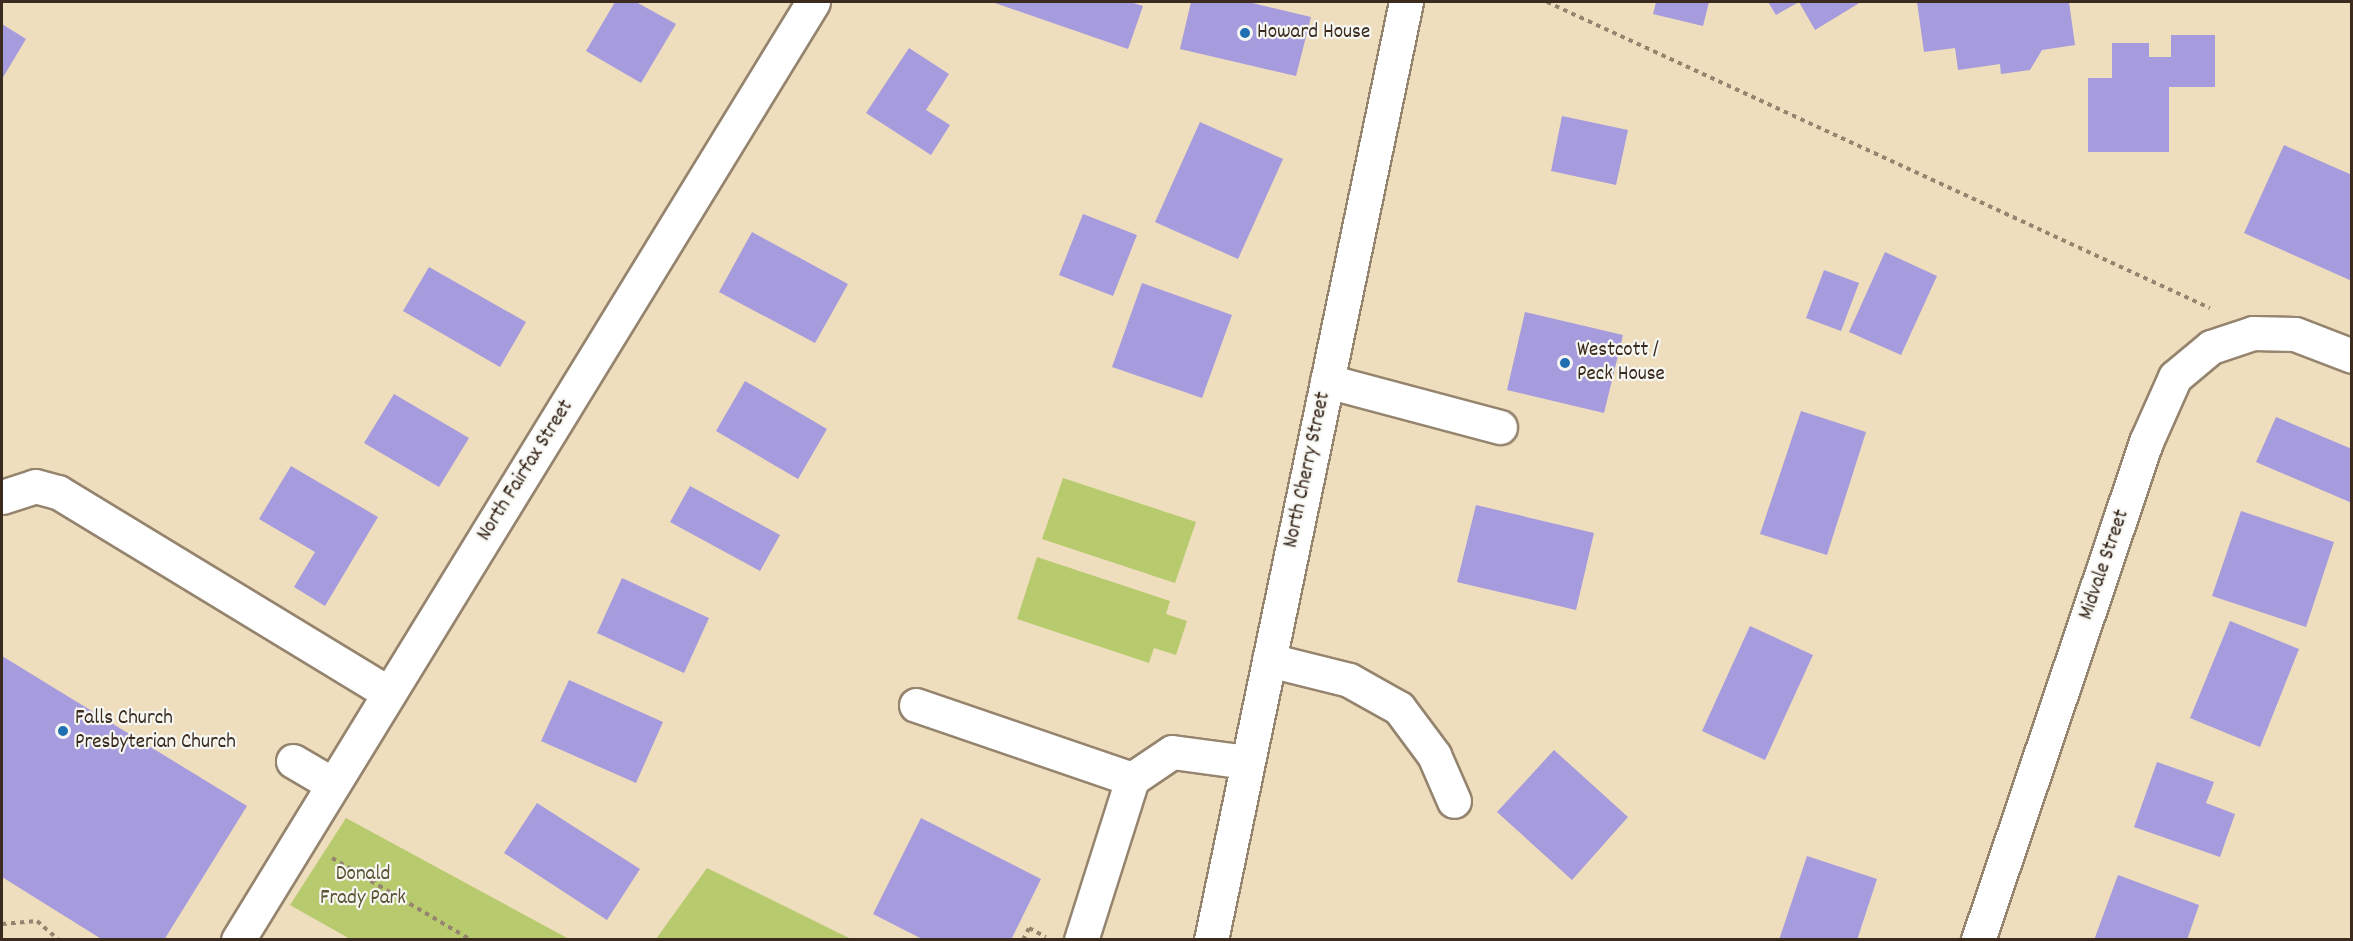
<!DOCTYPE html>
<html>
<head>
<meta charset="utf-8">
<style>
  body { margin:0 }
  #map { position:relative; width:2353px; height:941px; overflow:hidden; background:#efdebd; font-family:Dekko,sans-serif }
  div>[style] { position:absolute }
  .green>* { inset:0; background:#b8ca6e }
  .building>* { inset:0; background:#a59bdd }
  .path>* { height:4px; margin-top:-2px; transform-origin:0; background:repeating-linear-gradient(90deg,#95846e 0 4.5px,transparent 0 9px) }
  .roads { filter:drop-shadow(2px 0 #95846e) drop-shadow(-2px 0 #95846e) drop-shadow(0 2px #95846e) drop-shadow(0 -2px #95846e) }
  .minor>* { height:33px; margin:-16.5px; padding:0 16.5px; transform-origin:16.5px; border-radius:16.5px; background:#fff }
  .dots>* { width:16px; height:16px; translate:-50% -50%; box-sizing:border-box; border:3px solid #f6f6f2; border-radius:50% }
  span { translate:-50% -50%; white-space:nowrap; text-align:center; line-height:1.15; -webkit-text-stroke:4.5px #f6f6f2; paint-order:stroke }
  .poi-label { font-size:21px; color:#3b2a1e }
  .left { translate:0 -50%; text-align:left }
  .street-label { font-size:21px; color:#3b2a1e }
  .park-label { font-size:21px; color:#5a5232 }
  .frame { position:absolute; inset:0; border:3px solid #3b2a1e; pointer-events:none }
</style>
</head>
<body>
<div id="map">
  <div class="green">
    <i style="clip-path:polygon(1063px 478px,1196px 522px,1175px 583px,1042px 539px)"></i>
    <i style="clip-path:polygon(1037px 557px,1170px 601px,1166px 614px,1187px 621px,1176px 655px,1154px 648px,1149px 663px,1017px 619px)"></i>
    <i style="clip-path:polygon(346px 818px,569px 939px,350px 939px,290px 905px)"></i>
    <i style="clip-path:polygon(707px 868px,851px 939px,656px 939px)"></i>
  </div>
  <div class="building">
    <i style="clip-path:polygon(615px 2px,636px 2px,676px 24px,641px 83px,586px 51px)"></i>
    <i style="clip-path:polygon(992px 2px,1130px 2px,1143px 6px,1128px 49px)"></i>
    <i style="clip-path:polygon(1191px 2px,1248px 2px,1311px 17px,1296px 76px,1180px 49px)"></i>
    <i style="clip-path:polygon(1656px 2px,1709px 2px,1703px 26px,1653px 14px)"></i>
    <i style="clip-path:polygon(1768px 2px,1861px 2px,1815px 30px,1799px 2px,1776px 15px)"></i>
    <i style="clip-path:polygon(1917px 2px,2069px 2px,2075px 45px,2042px 50px,2030px 70px,2001px 74px,2000px 64px,1958px 70px,1955px 48px,1924px 52px)"></i>
    <i style="clip-path:polygon(2px 24px,26px 39px,2px 79px)"></i>
    <i style="clip-path:polygon(2171px 35px,2215px 35px,2215px 87px,2169px 87px,2169px 152px,2088px 152px,2088px 78px,2112px 78px,2112px 43px,2149px 43px,2149px 57px,2171px 57px)"></i>
    <i style="clip-path:polygon(909px 48px,949px 74px,926px 110px,950px 125px,931px 155px,866px 113px)"></i>
    <i style="clip-path:polygon(1562px 116px,1628px 130px,1616px 185px,1551px 171px)"></i>
    <i style="clip-path:polygon(1200px 122px,1283px 159px,1238px 259px,1155px 222px)"></i>
    <i style="clip-path:polygon(2284px 145px,2352px 175px,2352px 281px,2244px 233px)"></i>
    <i style="clip-path:polygon(1083px 214px,1137px 235px,1113px 296px,1059px 275px)"></i>
    <i style="clip-path:polygon(752px 232px,848px 284px,815px 343px,719px 292px)"></i>
    <i style="clip-path:polygon(1885px 252px,1937px 276px,1901px 355px,1849px 332px)"></i>
    <i style="clip-path:polygon(429px 267px,526px 322px,500px 367px,403px 311px)"></i>
    <i style="clip-path:polygon(1824px 270px,1859px 283px,1841px 331px,1806px 318px)"></i>
    <i style="clip-path:polygon(1142px 283px,1232px 315px,1202px 398px,1112px 367px)"></i>
    <i style="clip-path:polygon(1525px 312px,1623px 335px,1604px 413px,1507px 390px)"></i>
    <i style="clip-path:polygon(745px 381px,827px 429px,798px 479px,716px 431px)"></i>
    <i style="clip-path:polygon(394px 394px,469px 438px,439px 487px,364px 443px)"></i>
    <i style="clip-path:polygon(1801px 411px,1866px 432px,1827px 555px,1760px 534px)"></i>
    <i style="clip-path:polygon(2276px 417px,2352px 449px,2352px 503px,2256px 462px)"></i>
    <i style="clip-path:polygon(291px 466px,378px 517px,325px 606px,294px 587px,315px 552px,259px 519px)"></i>
    <i style="clip-path:polygon(690px 486px,780px 535px,760px 571px,670px 522px)"></i>
    <i style="clip-path:polygon(1476px 505px,1594px 533px,1576px 610px,1457px 582px)"></i>
    <i style="clip-path:polygon(2241px 511px,2334px 542px,2306px 627px,2212px 596px)"></i>
    <i style="clip-path:polygon(622px 578px,709px 618px,684px 673px,597px 633px)"></i>
    <i style="clip-path:polygon(2230px 621px,2299px 649px,2260px 747px,2190px 718px)"></i>
    <i style="clip-path:polygon(1750px 626px,1813px 655px,1765px 760px,1702px 731px)"></i>
    <i style="clip-path:polygon(2px 656px,247px 806px,164px 940px,103px 940px,2px 877px)"></i>
    <i style="clip-path:polygon(569px 680px,663px 722px,636px 783px,541px 741px)"></i>
    <i style="clip-path:polygon(1554px 750px,1628px 817px,1572px 880px,1497px 812px)"></i>
    <i style="clip-path:polygon(2157px 762px,2214px 782px,2206px 803px,2235px 814px,2220px 857px,2134px 827px)"></i>
    <i style="clip-path:polygon(537px 803px,640px 869px,607px 920px,504px 853px)"></i>
    <i style="clip-path:polygon(921px 818px,1041px 879px,1011px 940px,924px 940px,873px 914px)"></i>
    <i style="clip-path:polygon(1807px 856px,1877px 879px,1857px 940px,1779px 940px)"></i>
    <i style="clip-path:polygon(2118px 875px,2199px 905px,2187px 940px,2094px 940px)"></i>
  </div>
  <div class="path">
    <i style="left:1547px;top:2px;width:730px;rotate:24.78deg"></i>
    <i style="left:332px;top:858px;width:161px;rotate:30.5deg"></i>
    <i style="left:2px;top:924px;width:35px;rotate:-5deg"></i>
    <i style="left:37px;top:921px;width:29px;rotate:41deg"></i>
    <i style="left:1023px;top:940px;width:13px;rotate:-63deg"></i>
    <i style="left:1029px;top:928px;width:19px;rotate:28deg"></i>
  </div>
  <div class="roads">
    <div class="minor">
      <i style="left:1327px;top:381px;width:179px;rotate:14.9deg"></i>
      <i style="left:2px;top:497px;width:35px;rotate:-18deg"></i>
      <i style="left:35px;top:486px;width:24px;rotate:15deg"></i>
      <i style="left:58px;top:492px;width:383px;rotate:31.3deg"></i>
      <i style="left:1269px;top:660px;width:82px;rotate:14deg"></i>
      <i style="left:1349px;top:680px;width:57px;rotate:29.2deg"></i>
      <i style="left:1399px;top:708px;width:59px;rotate:53.3deg"></i>
      <i style="left:1434px;top:755px;width:50px;rotate:66.5deg"></i>
      <i style="left:916px;top:705px;width:228px;rotate:18.9deg"></i>
      <i style="left:1132px;top:779px;width:48px;rotate:-34deg"></i>
      <i style="left:1172px;top:752px;width:76px;rotate:7.6deg"></i>
      <i style="left:293px;top:761px;width:42px;rotate:30.3deg"></i>
      <i style="left:238px;top:940px;width:1100px;rotate:-58.49deg"></i>
      <i style="left:1081px;top:940px;width:169px;rotate:-72.4deg"></i>
      <i style="left:1211px;top:940px;width:958px;rotate:-78.26deg"></i>
      <i style="left:1978px;top:940px;width:526px;rotate:-71.36deg"></i>
      <i style="left:2146px;top:442px;width:71px;rotate:-66deg"></i>
      <i style="left:2175px;top:377px;width:47px;rotate:-39.8deg"></i>
      <i style="left:2211px;top:347px;width:44px;rotate:-18.4deg"></i>
      <i style="left:2253px;top:333px;width:42px;rotate:1.4deg"></i>
      <i style="left:2295px;top:334px;width:61px;rotate:21.1deg"></i>
    </div>
  </div>
  <div class="dots">
    <i style="left:1245px;top:33px;background:#1f6fb2"></i>
    <i style="left:1565px;top:363px;background:#1f6fb2"></i>
    <i style="left:63px;top:731px;background:#1f6fb2"></i>
  </div>
  <div class="poi-label">
    <span class="left" style="left:1257px;top:33px">Howard House</span>
    <span class="left" style="left:1577px;top:363px">Westcott /<br>Peck House</span>
    <span class="left" style="left:75px;top:731px">Falls Church<br>Presbyterian Church</span>
  </div>
  <div class="street-label">
    <span style="left:1308px;top:470px;rotate:-78deg">North Cherry Street</span>
    <span style="left:526px;top:471px;rotate:-58deg">North Fairfax Street</span>
    <span style="left:2105px;top:565px;rotate:-71deg">Midvale Street</span>
  </div>
  <div class="park-label">
    <span style="left:363px;top:887px">Donald<br>Frady Park</span>
  </div>
  <div class="frame"></div>
</div>
</body>
</html>
